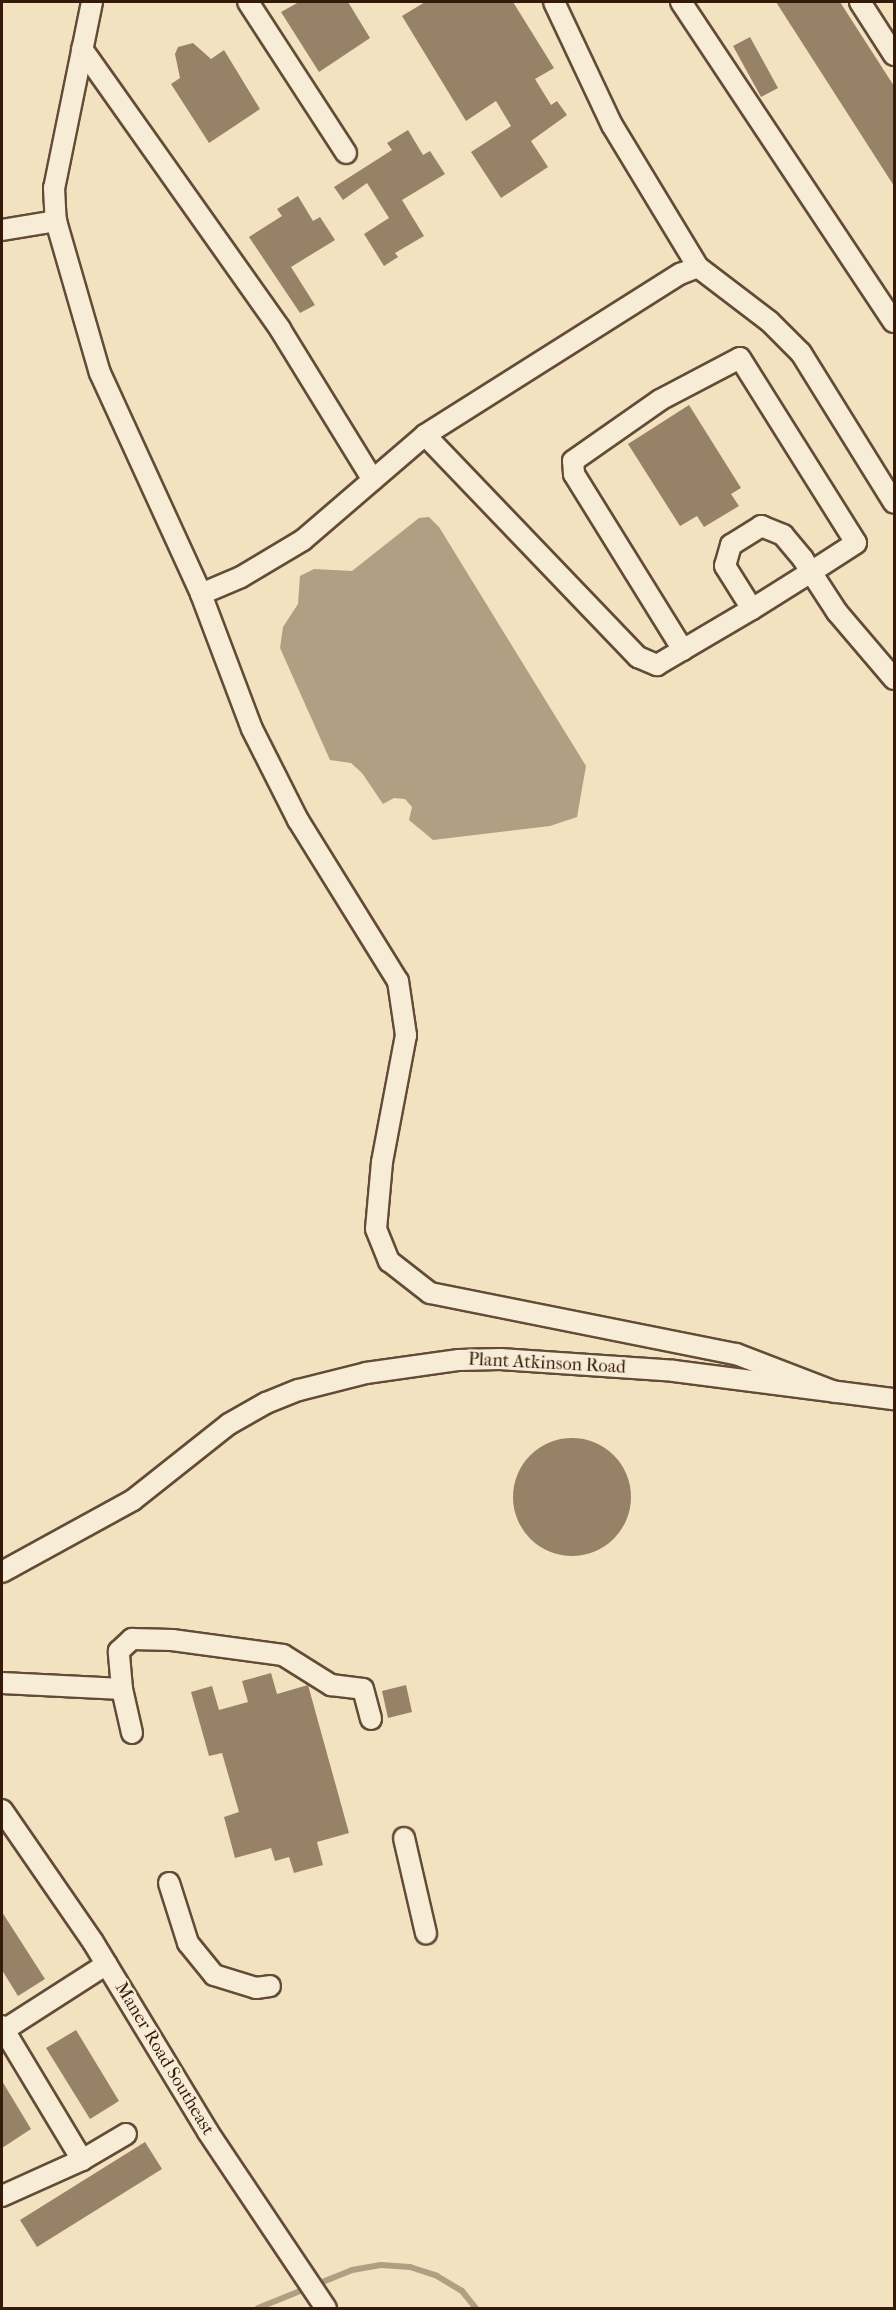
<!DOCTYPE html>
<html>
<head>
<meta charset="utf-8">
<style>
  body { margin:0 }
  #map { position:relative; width:896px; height:2310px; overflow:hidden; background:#f2e2c0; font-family:"IM FELL French Canon",serif }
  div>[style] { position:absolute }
  .water>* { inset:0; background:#b29e82 }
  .stream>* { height:6px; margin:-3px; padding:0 3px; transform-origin:3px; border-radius:3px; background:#b29e82 }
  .building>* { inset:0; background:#978268 }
  .round { border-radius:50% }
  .roads { filter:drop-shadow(2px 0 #644b37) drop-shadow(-2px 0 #644b37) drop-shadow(0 2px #644b37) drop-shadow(0 -2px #644b37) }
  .minor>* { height:20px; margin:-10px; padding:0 10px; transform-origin:10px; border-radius:10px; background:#f7ecd6 }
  span { translate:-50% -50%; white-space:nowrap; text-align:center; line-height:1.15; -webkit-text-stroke:4.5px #f7ecd6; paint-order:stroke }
  .street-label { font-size:18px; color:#351909 }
  .frame { position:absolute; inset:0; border:3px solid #351909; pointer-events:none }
</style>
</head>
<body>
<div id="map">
  <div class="water">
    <i style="clip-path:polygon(429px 517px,439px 527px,586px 766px,577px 817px,550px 826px,433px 840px,409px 820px,412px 807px,405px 799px,394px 798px,383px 804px,362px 773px,351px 763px,330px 760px,280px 648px,283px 627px,298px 604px,300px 576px,314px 569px,352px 571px,419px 518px)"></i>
  </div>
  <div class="stream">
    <i style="left:258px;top:2308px;width:101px;rotate:-22deg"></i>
    <i style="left:352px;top:2270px;width:29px;rotate:-10deg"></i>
    <i style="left:381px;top:2265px;width:29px;rotate:4deg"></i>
    <i style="left:410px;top:2267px;width:28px;rotate:18deg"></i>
    <i style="left:437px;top:2276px;width:29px;rotate:31deg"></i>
    <i style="left:462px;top:2291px;width:22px;rotate:51deg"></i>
  </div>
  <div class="building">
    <i style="clip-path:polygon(299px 2px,348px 2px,370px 38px,319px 72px,281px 12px)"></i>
    <i style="clip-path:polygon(425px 2px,513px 2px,554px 68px,535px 79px,551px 105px,557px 101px,567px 115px,531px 141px,548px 167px,501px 198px,471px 152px,511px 126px,496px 101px,466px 121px,402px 16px)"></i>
    <i style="clip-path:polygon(776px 2px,840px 2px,894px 86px,894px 186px)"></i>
    <i style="clip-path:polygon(750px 37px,778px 88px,761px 97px,733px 46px)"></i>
    <i style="clip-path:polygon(193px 43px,211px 59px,224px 50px,260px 109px,209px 143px,171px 84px,180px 78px,175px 54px,178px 47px)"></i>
    <i style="clip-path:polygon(408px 130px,423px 155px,430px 151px,445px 174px,402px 200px,424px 236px,395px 253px,398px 257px,384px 266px,364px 234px,389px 218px,367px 183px,343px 200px,334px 187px,392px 150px,387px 143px)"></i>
    <i style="clip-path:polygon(298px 196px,313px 221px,320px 217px,335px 240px,291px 267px,315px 305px,300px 313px,249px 237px,282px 216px,277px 209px)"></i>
    <i style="clip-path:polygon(689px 405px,741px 488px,731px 494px,739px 506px,704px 527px,697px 516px,680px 526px,628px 444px)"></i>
    <i class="round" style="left:513px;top:1438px;width:118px;height:118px"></i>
    <i style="clip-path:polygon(271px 1673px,277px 1694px,308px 1685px,349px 1833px,317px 1842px,323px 1865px,294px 1873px,289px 1857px,275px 1861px,271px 1848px,235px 1858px,224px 1817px,239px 1812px,222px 1753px,209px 1756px,191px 1692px,212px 1686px,219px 1710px,248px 1702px,242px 1681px)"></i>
    <i style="clip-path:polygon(406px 1685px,412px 1712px,388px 1718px,382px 1691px)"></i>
    <i style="clip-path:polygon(2px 1912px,45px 1979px,18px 1996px,2px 1970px)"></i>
    <i style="clip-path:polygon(76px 2030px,119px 2101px,90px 2119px,46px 2048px)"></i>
    <i style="clip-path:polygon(2px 2081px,31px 2129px,2px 2148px)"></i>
    <i style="clip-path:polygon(145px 2142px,162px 2169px,37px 2247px,20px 2220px)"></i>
  </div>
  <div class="roads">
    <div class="minor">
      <i style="left:92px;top:2px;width:190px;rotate:101.5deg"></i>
      <i style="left:54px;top:188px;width:33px;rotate:87deg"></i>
      <i style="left:56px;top:221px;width:158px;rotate:73.9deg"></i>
      <i style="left:100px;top:373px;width:243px;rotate:65.4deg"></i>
      <i style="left:201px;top:594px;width:144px;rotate:69.3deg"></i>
      <i style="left:252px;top:729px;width:102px;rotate:63.2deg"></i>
      <i style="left:298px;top:820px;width:190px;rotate:58.2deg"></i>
      <i style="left:398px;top:981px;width:55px;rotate:81.6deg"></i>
      <i style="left:406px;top:1035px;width:129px;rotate:100.7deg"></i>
      <i style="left:382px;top:1162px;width:67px;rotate:95.1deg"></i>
      <i style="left:376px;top:1229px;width:35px;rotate:68deg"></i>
      <i style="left:389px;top:1261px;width:52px;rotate:38deg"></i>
      <i style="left:430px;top:1293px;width:312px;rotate:11.3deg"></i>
      <i style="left:736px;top:1354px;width:106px;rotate:21deg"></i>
      <i style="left:248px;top:2px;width:180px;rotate:57deg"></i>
      <i style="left:554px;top:2px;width:136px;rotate:64.8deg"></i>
      <i style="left:612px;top:125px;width:166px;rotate:58.8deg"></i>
      <i style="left:681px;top:2px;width:384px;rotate:56.4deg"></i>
      <i style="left:860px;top:2px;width:63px;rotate:57.3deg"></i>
      <i style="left:82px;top:49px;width:343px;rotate:54.7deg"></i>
      <i style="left:280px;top:329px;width:177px;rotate:58.4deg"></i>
      <i style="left:2px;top:230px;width:55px;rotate:-9.5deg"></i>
      <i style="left:425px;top:435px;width:308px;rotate:46.2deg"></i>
      <i style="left:638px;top:657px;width:21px;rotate:23deg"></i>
      <i style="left:657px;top:665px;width:110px;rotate:-30.5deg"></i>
      <i style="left:201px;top:594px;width:43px;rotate:-23deg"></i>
      <i style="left:241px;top:577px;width:72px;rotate:-30.8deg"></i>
      <i style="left:303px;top:540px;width:161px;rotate:-40.7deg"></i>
      <i style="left:425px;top:435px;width:302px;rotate:-32.3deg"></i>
      <i style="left:680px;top:274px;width:19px;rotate:-21deg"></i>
      <i style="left:698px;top:267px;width:89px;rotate:37.3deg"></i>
      <i style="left:769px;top:321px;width:45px;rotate:45deg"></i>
      <i style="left:801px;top:353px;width:176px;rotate:58.2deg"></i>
      <i style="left:683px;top:650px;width:207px;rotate:-121.8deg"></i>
      <i style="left:574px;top:474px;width:13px;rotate:-94deg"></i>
      <i style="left:573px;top:461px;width:106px;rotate:-35deg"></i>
      <i style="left:660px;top:400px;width:90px;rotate:-27.7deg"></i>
      <i style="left:740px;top:358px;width:218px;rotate:57.9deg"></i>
      <i style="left:856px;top:543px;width:54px;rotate:147.2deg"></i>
      <i style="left:811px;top:572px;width:70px;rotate:147.9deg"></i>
      <i style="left:752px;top:609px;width:51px;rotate:-122.1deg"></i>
      <i style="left:725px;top:566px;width:22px;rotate:-74deg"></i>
      <i style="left:731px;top:545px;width:36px;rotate:-32deg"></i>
      <i style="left:761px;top:526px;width:24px;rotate:22deg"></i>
      <i style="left:783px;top:535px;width:31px;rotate:50deg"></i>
      <i style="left:803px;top:559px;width:15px;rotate:58deg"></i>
      <i style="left:811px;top:572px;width:48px;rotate:57deg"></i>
      <i style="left:837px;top:612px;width:88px;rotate:49.6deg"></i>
      <i style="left:2px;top:1572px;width:149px;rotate:-28.8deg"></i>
      <i style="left:133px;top:1500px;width:122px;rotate:-38.4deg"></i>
      <i style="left:229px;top:1424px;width:43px;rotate:-29.6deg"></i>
      <i style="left:266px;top:1403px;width:35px;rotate:-22deg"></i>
      <i style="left:299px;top:1390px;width:69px;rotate:-14.2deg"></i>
      <i style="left:366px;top:1373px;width:94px;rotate:-8deg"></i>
      <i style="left:459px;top:1360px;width:41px;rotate:-1.4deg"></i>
      <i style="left:500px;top:1359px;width:174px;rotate:3.9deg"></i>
      <i style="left:674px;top:1371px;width:222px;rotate:7.3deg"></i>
      <i style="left:2px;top:1683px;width:120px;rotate:2.9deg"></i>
      <i style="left:122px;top:1689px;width:45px;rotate:77.2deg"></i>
      <i style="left:122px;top:1689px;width:38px;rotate:-95deg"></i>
      <i style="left:119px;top:1651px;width:18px;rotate:-43deg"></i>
      <i style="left:132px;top:1639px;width:40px;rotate:1.4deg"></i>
      <i style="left:172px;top:1640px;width:112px;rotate:7.7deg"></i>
      <i style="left:283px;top:1655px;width:57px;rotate:32deg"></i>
      <i style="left:331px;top:1685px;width:32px;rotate:7deg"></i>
      <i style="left:363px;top:1689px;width:31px;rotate:75deg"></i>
      <i style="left:2px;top:1810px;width:160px;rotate:55.4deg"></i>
      <i style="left:93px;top:1942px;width:222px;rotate:58.8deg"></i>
      <i style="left:208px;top:2132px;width:212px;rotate:56.2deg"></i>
      <i style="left:404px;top:1838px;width:98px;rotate:77deg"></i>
      <i style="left:169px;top:1883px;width:63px;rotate:72.4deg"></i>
      <i style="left:188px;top:1943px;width:41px;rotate:50.9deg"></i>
      <i style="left:214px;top:1975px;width:44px;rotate:17.2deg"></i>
      <i style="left:256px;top:1988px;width:14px;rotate:-8deg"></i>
      <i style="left:2px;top:2026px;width:4px;rotate:63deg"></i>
      <i style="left:4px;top:2030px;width:122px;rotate:-32.7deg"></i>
      <i style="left:4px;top:2030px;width:152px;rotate:59deg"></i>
      <i style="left:2px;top:2196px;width:88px;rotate:-24.2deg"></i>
      <i style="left:82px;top:2160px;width:51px;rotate:-30.6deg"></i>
    </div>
  </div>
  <div class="street-label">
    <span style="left:547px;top:1364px;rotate:3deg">Plant Atkinson Road</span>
    <span style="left:164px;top:2059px;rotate:59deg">Maner Road Southeast</span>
  </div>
  <div class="frame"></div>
</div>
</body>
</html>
